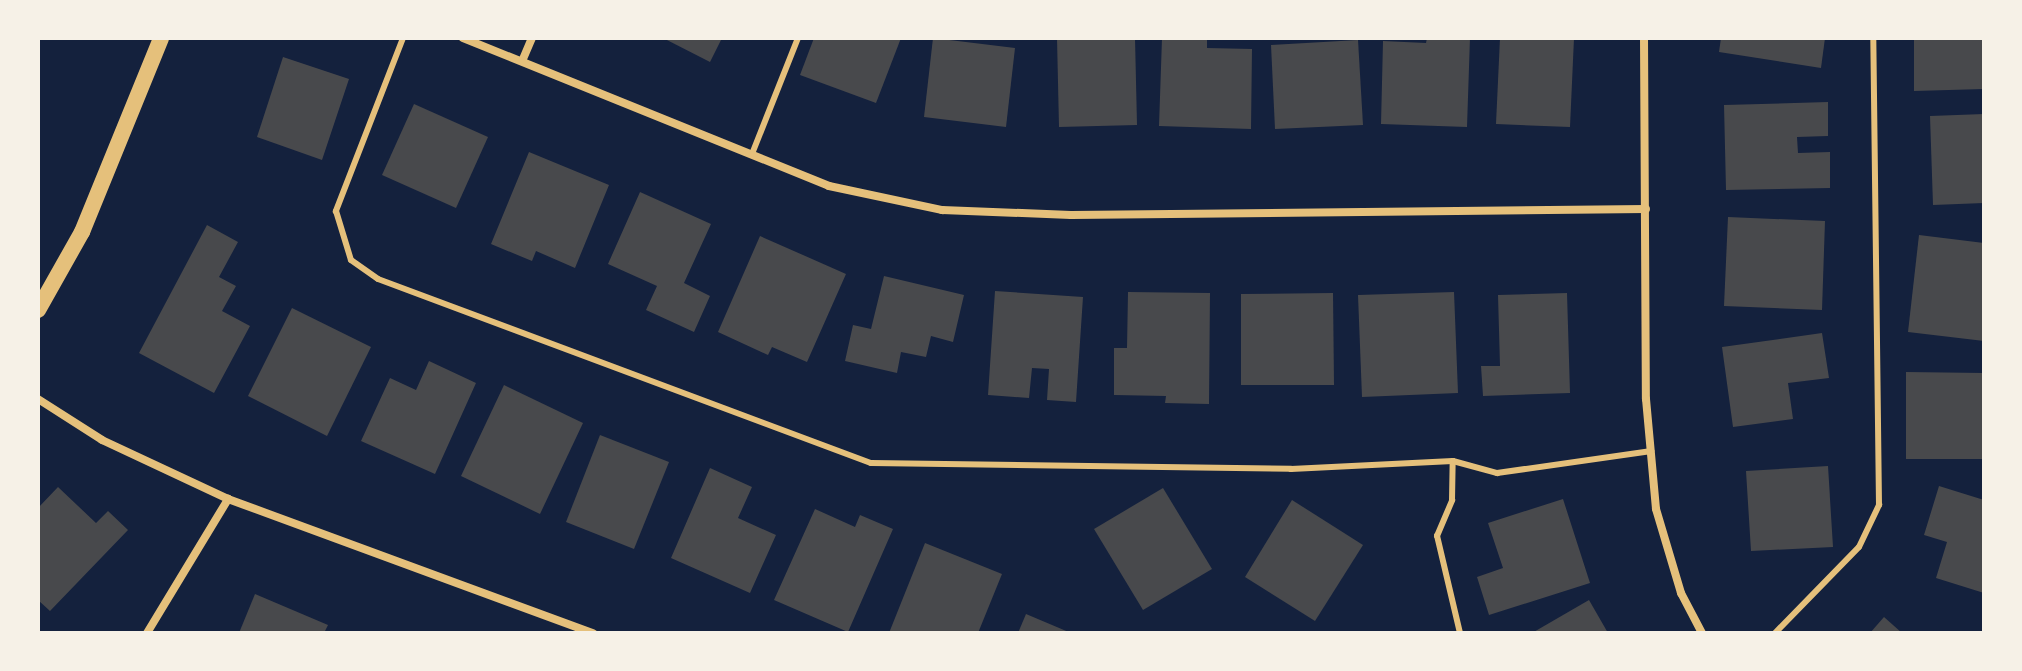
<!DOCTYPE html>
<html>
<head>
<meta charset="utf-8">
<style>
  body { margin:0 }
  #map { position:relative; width:2022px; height:671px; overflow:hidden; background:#14213d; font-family:Inter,sans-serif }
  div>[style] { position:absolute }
  .building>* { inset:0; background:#48494c }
  .service>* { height:6px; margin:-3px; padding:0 3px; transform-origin:3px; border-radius:3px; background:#e5c07b }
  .minor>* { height:8px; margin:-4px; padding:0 4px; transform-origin:4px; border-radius:4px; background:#e5c07b }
  .secondary>* { height:16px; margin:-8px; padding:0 8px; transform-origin:8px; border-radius:8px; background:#e5c07b }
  span { translate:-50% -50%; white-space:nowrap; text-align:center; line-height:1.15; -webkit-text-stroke:8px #f6f1e7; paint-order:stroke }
  .frame { position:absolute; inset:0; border:40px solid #f6f1e7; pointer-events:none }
</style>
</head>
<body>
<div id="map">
  <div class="building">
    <i style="clip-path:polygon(663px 38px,722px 38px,710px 62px)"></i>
    <i style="clip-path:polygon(814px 38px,901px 38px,876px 103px,800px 75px)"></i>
    <i style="clip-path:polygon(933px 38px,1015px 48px,1006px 127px,924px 117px)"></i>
    <i style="clip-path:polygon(1057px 38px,1135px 38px,1137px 125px,1059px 127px)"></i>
    <i style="clip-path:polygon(1162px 38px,1207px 38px,1207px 48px,1252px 49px,1251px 129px,1159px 126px)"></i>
    <i style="clip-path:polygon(1427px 38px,1470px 38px,1467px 127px,1381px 124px,1383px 41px,1426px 43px)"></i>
    <i style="clip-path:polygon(1500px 38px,1574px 38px,1570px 127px,1496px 124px)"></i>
    <i style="clip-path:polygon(1721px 38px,1825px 38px,1821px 68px,1719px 52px)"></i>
    <i style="clip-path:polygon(1914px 38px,1984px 38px,1984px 89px,1914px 91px)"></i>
    <i style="clip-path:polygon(1358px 40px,1363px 125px,1275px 129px,1271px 45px)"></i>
    <i style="clip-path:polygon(283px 57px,349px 79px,322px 160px,257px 137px)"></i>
    <i style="clip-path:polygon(1828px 102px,1828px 136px,1797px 137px,1798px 153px,1830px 152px,1830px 188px,1726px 190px,1724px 105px)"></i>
    <i style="clip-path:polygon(414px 104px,488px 137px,456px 208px,382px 175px)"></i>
    <i style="clip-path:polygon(1984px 114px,1984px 203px,1933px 205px,1930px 116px)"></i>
    <i style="clip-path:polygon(529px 152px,609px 185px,575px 268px,536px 251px,532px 261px,491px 244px)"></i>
    <i style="clip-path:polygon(640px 192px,711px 224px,684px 283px,710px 296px,694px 332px,646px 310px,657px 286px,608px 264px)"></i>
    <i style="clip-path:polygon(1728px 217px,1825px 221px,1822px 310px,1724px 306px)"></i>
    <i style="clip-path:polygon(207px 225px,238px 242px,219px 277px,236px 286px,222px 311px,250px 326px,214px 393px,139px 353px)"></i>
    <i style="clip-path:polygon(1919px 235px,1984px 243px,1984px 341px,1908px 332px)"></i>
    <i style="clip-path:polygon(760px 236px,846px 274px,807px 362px,772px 347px,768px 355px,718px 332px)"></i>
    <i style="clip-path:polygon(884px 276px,964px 295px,953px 342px,931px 336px,926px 357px,901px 352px,897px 373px,845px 361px,853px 325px,871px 329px)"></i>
    <i style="clip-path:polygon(995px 291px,1083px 297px,1076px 402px,1047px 400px,1049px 369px,1032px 368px,1029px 398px,988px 395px)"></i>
    <i style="clip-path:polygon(1128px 292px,1210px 293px,1209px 404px,1165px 403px,1166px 396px,1114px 395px,1114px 348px,1127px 348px)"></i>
    <i style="clip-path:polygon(1454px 292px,1458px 393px,1362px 397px,1358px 295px)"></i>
    <i style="clip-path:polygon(1333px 293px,1334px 385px,1241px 385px,1241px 294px)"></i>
    <i style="clip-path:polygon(1567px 293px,1570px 393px,1483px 396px,1481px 366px,1500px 366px,1498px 295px)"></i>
    <i style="clip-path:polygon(292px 308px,371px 347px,327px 436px,248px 396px)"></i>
    <i style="clip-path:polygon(1822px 333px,1829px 378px,1788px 383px,1793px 419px,1733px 427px,1722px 347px)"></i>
    <i style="clip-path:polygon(429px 361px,476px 383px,435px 474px,361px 441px,390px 378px,416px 390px)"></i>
    <i style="clip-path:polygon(1906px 372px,1984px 373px,1984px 459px,1906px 459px)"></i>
    <i style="clip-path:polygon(504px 385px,583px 423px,540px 514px,461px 476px)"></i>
    <i style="clip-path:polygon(600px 435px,669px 462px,634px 549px,566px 522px)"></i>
    <i style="clip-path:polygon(1828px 466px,1833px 547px,1751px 551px,1746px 471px)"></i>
    <i style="clip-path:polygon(710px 468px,752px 487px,738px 518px,776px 535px,750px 593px,671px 558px)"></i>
    <i style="clip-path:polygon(1939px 486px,1984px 500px,1984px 593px,1936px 578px,1947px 542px,1924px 535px)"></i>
    <i style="clip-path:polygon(58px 487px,96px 523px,108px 511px,128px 530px,50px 611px,38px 600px,38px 508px)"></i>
    <i style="clip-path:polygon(1163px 488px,1212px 569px,1143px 610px,1094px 529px)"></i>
    <i style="clip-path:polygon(1563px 499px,1590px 583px,1489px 615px,1477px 577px,1503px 568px,1488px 523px)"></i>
    <i style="clip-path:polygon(1292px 500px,1363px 545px,1315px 621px,1245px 577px)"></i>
    <i style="clip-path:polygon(815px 509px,855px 527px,860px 515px,893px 529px,848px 632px,774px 600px)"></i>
    <i style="clip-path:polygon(925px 543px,1002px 574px,978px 633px,889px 633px)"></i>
    <i style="clip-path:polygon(255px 594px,328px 625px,324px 633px,239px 633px)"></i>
    <i style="clip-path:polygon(1589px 600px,1608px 633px,1532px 633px)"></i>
    <i style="clip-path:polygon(1026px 614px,1071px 633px,1018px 633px)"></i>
    <i style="clip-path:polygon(1884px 617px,1902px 633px,1870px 633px)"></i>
  </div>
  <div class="service">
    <i style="left:403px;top:38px;width:186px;rotate:111.2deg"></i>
    <i style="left:336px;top:211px;width:51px;rotate:73deg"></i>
    <i style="left:351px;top:260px;width:33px;rotate:35deg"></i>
    <i style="left:378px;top:279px;width:526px;rotate:20.47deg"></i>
    <i style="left:871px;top:463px;width:420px;rotate:0.8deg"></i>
    <i style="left:1291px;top:469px;width:162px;rotate:-2.8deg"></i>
    <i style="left:752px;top:154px;width:125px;rotate:-68.4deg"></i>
    <i style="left:1460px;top:633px;width:100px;rotate:-103.3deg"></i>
    <i style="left:1437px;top:536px;width:39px;rotate:-67deg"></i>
    <i style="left:1452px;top:500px;width:39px;rotate:-89deg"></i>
    <i style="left:1453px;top:461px;width:46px;rotate:15.3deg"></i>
    <i style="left:1497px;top:473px;width:156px;rotate:-8.1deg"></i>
    <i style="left:1775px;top:633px;width:120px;rotate:-45.7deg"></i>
    <i style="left:1859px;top:547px;width:47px;rotate:-64.5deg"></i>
    <i style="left:1879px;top:505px;width:467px;rotate:-90.7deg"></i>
  </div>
  <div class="minor">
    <i style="left:463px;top:38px;width:395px;rotate:22deg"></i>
    <i style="left:829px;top:186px;width:116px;rotate:12deg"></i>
    <i style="left:942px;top:210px;width:129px;rotate:2.2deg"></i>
    <i style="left:1071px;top:215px;width:575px;rotate:-0.6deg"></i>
    <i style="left:1644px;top:38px;width:361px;rotate:89.7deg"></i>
    <i style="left:1646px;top:399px;width:110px;rotate:84.8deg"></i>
    <i style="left:1656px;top:509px;width:88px;rotate:73.4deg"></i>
    <i style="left:1681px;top:593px;width:45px;rotate:62.3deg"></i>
    <i style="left:523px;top:59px;width:23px;rotate:-67deg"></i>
    <i style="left:38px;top:399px;width:76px;rotate:32.6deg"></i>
    <i style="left:102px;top:440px;width:139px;rotate:25.1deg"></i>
    <i style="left:228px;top:499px;width:389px;rotate:20.2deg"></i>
    <i style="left:147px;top:633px;width:157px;rotate:-58.8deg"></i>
  </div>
  <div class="secondary">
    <i style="left:38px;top:310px;width:90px;rotate:-60.6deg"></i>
    <i style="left:82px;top:232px;width:209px;rotate:-67.8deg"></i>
  </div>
  <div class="frame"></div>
</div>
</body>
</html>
